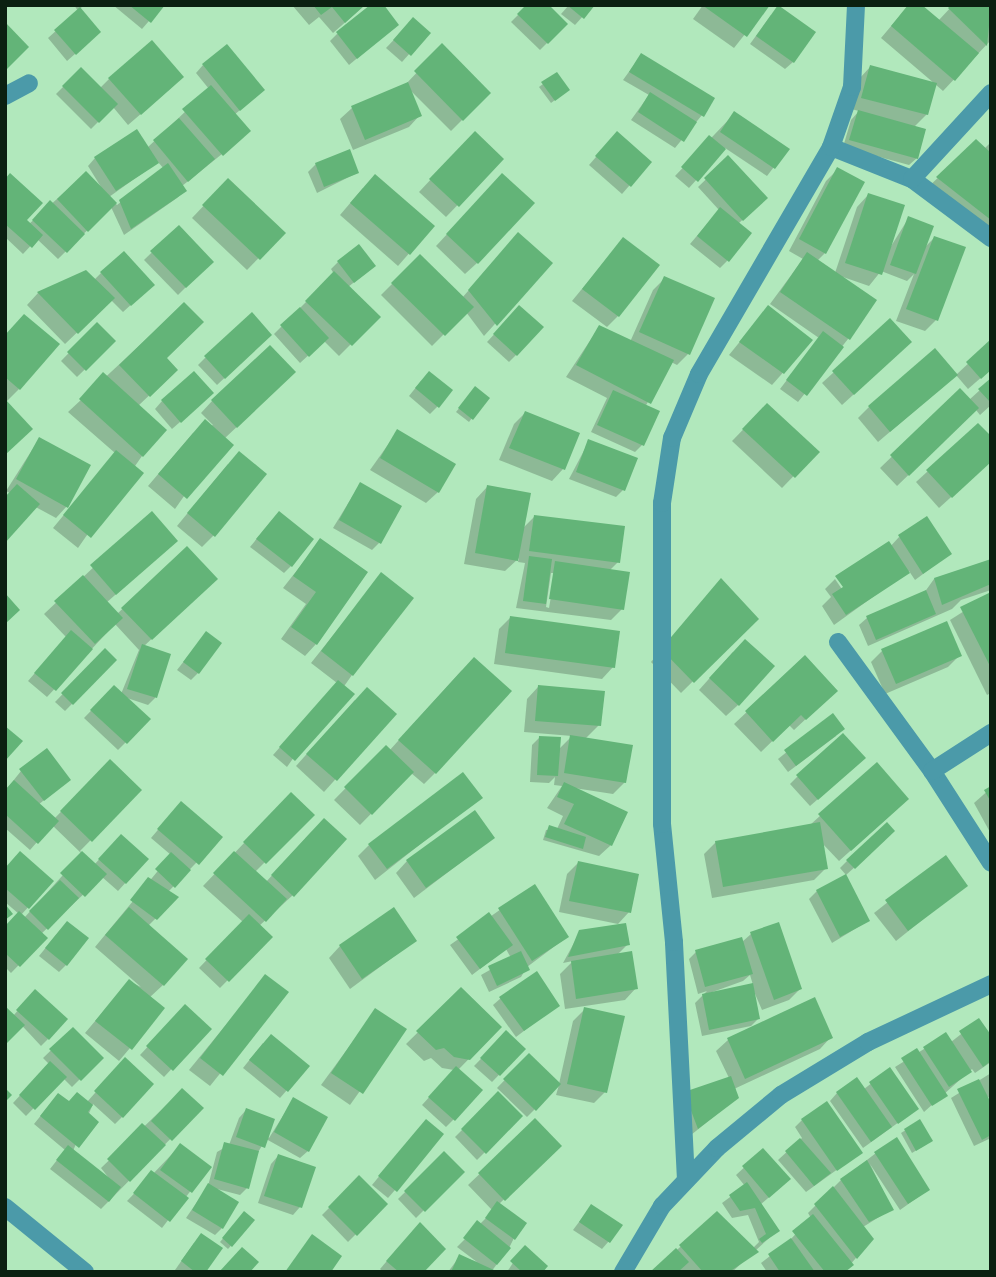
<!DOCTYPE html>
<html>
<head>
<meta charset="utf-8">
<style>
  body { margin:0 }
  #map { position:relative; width:996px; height:1277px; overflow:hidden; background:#b1e8bc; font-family:"Times New Roman",serif }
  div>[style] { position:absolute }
  .shadow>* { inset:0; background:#0003 }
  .building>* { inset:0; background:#63b478 }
  .minor>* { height:18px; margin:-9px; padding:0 9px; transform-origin:9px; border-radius:9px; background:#4b9aa9 }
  span { translate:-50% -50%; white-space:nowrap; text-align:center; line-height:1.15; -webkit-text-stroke:7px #eefef0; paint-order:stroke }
  .frame { position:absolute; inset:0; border:7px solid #0b2011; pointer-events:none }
</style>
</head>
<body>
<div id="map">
  <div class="shadow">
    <i style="clip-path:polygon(74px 5px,85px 5px,79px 9px,92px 39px,67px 61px,48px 38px,78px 11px)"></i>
    <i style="clip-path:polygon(113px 5px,163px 5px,142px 29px)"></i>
    <i style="clip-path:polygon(292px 5px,365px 5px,333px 33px,319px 17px,309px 25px)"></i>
    <i style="clip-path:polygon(528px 5px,566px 24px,540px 50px,511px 22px)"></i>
    <i style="clip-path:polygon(569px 5px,593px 5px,575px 25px,561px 14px)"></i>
    <i style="clip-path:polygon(703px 5px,768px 5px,734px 48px,693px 19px)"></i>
    <i style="clip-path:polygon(953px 5px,991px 5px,991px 40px,943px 91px,935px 84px,927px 114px,914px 127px,917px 158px,909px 165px,843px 147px,851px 120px,859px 111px,851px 109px,859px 79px,870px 67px,935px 84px,881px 38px,903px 12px,938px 21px)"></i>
    <i style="clip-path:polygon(771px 15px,793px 62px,785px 69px,750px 44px)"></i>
    <i style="clip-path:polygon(397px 25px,349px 65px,330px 41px,337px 34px)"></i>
    <i style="clip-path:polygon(406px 27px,428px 33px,402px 62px,386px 48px)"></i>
    <i style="clip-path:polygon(442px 46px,489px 93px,451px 131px,410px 90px,420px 115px,409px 127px,353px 150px,340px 119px,352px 108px,405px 85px)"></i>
    <i style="clip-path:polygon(641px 55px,702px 115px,675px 148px,631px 120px,649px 95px,623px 80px)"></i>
    <i style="clip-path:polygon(evenodd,203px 65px,256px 97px,234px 115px,237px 142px,182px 186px,185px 190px,177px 198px,124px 235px,111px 207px,58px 259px,37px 239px,23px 254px,5px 237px,5px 181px,29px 224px,86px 173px,101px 187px,88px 166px,95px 158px,147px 148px,209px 89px,196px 73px,203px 65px,158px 162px,164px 169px,117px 205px,109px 197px,158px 162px)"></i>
    <i style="clip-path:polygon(81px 69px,100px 88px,109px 79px,171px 88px,128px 125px,113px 107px,91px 129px,56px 94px)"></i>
    <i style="clip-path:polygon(543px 84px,564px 93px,551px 103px,539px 87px)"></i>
    <i style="clip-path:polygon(734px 114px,787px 150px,767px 176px,725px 148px,689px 188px,675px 176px)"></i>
    <i style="clip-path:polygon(610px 141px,650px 162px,622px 194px,589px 165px)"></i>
    <i style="clip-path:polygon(976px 142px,984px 149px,991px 142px,991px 240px,926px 189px)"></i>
    <i style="clip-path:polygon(463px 145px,502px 159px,446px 217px,419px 192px)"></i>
    <i style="clip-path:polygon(728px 158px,766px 198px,738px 224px,727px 261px,720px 268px,690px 244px,719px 210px,698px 187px)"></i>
    <i style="clip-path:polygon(316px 164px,357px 173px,317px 193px,308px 172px)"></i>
    <i style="clip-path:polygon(838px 169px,825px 253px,817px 261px,835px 273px,857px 207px,868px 195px,888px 251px,908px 219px,924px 248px,934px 238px,936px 320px,925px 331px,896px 321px,914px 274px,907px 281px,881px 271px,869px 286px,843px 277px,848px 339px,798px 402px,780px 389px,819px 338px,770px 304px,803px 259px,789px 251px,826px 181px)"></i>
    <i style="clip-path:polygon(228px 180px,283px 233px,247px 270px,192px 218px)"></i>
    <i style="clip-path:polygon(491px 187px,477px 263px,465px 274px,436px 246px)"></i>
    <i style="clip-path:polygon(363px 188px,433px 226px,398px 266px,340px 215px)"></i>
    <i style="clip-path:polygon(178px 227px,211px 262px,178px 295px,144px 260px)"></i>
    <i style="clip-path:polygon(623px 239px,618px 316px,607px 327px,572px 301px)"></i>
    <i style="clip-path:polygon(507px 246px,550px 263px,484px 336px,466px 312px,432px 346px,381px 295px,420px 256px,462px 298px)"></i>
    <i style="clip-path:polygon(338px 262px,366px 273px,348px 287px,378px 317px,339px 356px,324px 341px,300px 363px,274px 334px,334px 274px,331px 269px)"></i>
    <i style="clip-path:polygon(86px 272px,94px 280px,101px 273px,145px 292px,123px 312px,111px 300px,65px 344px,27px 305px,38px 293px)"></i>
    <i style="clip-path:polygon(665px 278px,688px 354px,677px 365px,671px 362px,645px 407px,642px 445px,635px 452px,591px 432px,607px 398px,566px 377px,599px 327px,630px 342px,653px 290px)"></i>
    <i style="clip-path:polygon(184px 304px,164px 358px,176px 370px,138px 406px,142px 456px,78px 548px,53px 528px,115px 453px,68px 412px)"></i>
    <i style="clip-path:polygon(768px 307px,811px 341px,772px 385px,729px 355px)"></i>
    <i style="clip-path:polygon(512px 315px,516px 355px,509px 362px,487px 342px)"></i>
    <i style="clip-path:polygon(97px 324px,114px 341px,77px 377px,61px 361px)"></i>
    <i style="clip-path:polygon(5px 336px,19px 389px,6px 402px,5px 453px)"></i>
    <i style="clip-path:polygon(263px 342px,217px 385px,198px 365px,205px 358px)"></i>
    <i style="clip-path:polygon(991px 342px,991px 369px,968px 389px,956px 375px)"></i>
    <i style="clip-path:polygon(898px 354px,842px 405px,822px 383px,834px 372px)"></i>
    <i style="clip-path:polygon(991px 380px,991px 405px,980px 415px,976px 410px,897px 486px,880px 468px,960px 391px,969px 400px)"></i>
    <i style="clip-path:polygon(421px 381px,438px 406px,430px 414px,409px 396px)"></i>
    <i style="clip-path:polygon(282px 384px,224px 439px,175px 509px,148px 486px,193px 433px,213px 425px,201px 413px,212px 401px)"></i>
    <i style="clip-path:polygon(944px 386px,878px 442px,858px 418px,869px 407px)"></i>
    <i style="clip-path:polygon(472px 392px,472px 418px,469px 422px,456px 412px)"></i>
    <i style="clip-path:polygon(162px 401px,204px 401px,172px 429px,155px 409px)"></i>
    <i style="clip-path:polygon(767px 405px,817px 452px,782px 488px,732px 441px)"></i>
    <i style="clip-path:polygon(525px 413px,578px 434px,563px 469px,552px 481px,499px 460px,514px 424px)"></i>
    <i style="clip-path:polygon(397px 432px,438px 492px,426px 503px,370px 470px)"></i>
    <i style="clip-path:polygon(39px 439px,67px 506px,56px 518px,6px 491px)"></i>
    <i style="clip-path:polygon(589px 441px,623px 490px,616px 497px,569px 479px)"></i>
    <i style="clip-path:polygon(991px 461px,939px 508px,916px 482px,928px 471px)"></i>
    <i style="clip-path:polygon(228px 464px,214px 535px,202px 547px,177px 526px)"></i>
    <i style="clip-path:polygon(360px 484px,379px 543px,372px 550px,333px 528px)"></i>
    <i style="clip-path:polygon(evenodd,487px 487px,523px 528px,534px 517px,618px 562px,609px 571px,622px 609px,611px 620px,516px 608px,525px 563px,518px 562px,519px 558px,505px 571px,464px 564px,476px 499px,487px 487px,551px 573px,555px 573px,549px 608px,546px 607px,551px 573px)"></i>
    <i style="clip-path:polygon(151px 513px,164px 552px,106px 603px,117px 614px,187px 548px,204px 590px,143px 647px,169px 655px,155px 698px,148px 705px,127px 698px,149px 719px,118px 750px,84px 718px,114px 687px,121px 694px,139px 650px,115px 624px,47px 697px,28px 681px,66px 637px,44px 614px)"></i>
    <i style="clip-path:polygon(272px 520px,291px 566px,284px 573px,250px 547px)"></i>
    <i style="clip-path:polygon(899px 537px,950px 554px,915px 580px,909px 571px,834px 625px,822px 606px,831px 597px,825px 589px,835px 579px,846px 595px)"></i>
    <i style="clip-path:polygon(320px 541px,316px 644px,305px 656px,281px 639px,306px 604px,283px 588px)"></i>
    <i style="clip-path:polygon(991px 561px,991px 590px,961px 600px,952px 609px,868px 646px,859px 625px,867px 618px,924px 593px,934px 579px)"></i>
    <i style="clip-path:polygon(381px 575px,352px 675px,287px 767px,273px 755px,337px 683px,311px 663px)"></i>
    <i style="clip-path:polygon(710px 592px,756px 619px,681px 693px,651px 662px)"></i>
    <i style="clip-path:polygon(991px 594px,991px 693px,987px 695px,950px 620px)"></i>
    <i style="clip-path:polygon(510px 618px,613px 667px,602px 679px,494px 664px,499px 629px)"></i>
    <i style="clip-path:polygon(206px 633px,198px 673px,191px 680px,177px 670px)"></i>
    <i style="clip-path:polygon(105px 650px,115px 660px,65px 711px,55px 702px)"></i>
    <i style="clip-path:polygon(882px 651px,960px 655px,948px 667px,885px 694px,871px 662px)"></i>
    <i style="clip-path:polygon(733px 652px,738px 705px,726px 716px,699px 690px)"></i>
    <i style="clip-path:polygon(805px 658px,824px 702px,794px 730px,789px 725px,761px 752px,734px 724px)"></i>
    <i style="clip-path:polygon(462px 670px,435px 773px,424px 784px,411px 773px,360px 825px,334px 800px,386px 747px,389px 751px)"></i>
    <i style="clip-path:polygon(538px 687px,599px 725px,585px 739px,625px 782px,613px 794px,574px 788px,611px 845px,599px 856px,543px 840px,546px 830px,557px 829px,563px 816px,547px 808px,562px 786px,554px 785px,555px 777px,549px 783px,530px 782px,532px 745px,540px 737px,558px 750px,572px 736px,524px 732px,527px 699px)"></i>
    <i style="clip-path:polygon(355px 700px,394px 714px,324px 792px,296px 766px)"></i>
    <i style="clip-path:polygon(833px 715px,836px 736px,788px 772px,778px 759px)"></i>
    <i style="clip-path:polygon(110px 761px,140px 790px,80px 851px,94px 865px,114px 843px,147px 859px,118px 891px,102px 877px,41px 934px,45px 938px,11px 973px,5px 967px,5px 928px,19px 914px,5px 902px,5px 870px,52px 881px,21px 915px,24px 918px,82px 854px,52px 825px,30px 850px,5px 828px,5px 791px,21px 771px,69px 780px,38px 805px,54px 819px)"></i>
    <i style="clip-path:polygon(877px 764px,896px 810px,839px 861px,821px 842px,826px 868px,814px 880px,712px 898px,704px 854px,716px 842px,810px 825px)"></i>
    <i style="clip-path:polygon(856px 766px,810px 806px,790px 784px,797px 777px)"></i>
    <i style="clip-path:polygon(991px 788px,991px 834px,974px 803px)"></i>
    <i style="clip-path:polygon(291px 794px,312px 815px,255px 872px,266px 882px,312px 831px,293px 895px,259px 926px,270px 937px,220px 988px,199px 968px,243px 922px,203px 886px)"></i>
    <i style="clip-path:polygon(480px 797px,375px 880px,358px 856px,369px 845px)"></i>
    <i style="clip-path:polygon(174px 811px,221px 837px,168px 892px,176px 898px,148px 926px,163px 985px,149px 998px,163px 1009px,119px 1061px,85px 1033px,129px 981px,141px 987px,95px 947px,171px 855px,151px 838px)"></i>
    <i style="clip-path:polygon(493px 838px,414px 898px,396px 873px,407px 861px)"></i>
    <i style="clip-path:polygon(886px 839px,846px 875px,840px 868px,847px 861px)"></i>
    <i style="clip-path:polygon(945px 857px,966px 885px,896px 941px,874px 913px)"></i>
    <i style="clip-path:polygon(578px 863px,629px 912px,618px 924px,559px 912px,567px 874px)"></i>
    <i style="clip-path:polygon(534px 886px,567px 937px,527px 967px,521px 977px,489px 992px,481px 975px,511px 958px,506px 949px,472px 975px,450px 945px)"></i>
    <i style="clip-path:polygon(817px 891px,868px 921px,832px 943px,809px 899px)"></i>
    <i style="clip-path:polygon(60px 930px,66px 965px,59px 972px,39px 956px)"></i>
    <i style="clip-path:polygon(580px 932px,628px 944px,617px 955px,636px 988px,625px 1000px,565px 1009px,560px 974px,573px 961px,563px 963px)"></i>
    <i style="clip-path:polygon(evenodd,751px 934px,800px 989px,789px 1000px,762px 1010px,752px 987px,758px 1019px,751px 1026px,702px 1036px,695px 1003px,707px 991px,698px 994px,689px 959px,696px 952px,742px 942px,751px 934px,750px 975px,753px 985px,707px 994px,743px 981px,750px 975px)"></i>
    <i style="clip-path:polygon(415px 941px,350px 989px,329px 958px,340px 946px)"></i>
    <i style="clip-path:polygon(266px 976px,286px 992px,210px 1086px,189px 1070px)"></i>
    <i style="clip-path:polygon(461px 990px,500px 1027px,458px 1070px,454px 1119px,446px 1127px,422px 1105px,454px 1070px,442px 1068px,431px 1058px,424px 1061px,406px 1044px)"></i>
    <i style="clip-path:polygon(501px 998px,558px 1005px,516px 1037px,493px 1005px)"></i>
    <i style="clip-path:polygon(28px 999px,48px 1039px,41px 1046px,13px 1016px)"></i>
    <i style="clip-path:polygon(814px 1000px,831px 1037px,820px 1049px,734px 1089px,737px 1098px,691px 1135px,678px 1101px,729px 1078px,716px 1051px,728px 1040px)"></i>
    <i style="clip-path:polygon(185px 1007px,209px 1029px,164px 1077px,140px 1055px)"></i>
    <i style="clip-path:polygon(585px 1009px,605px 1092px,594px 1103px,556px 1095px,559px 1085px,527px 1117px,497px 1088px,529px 1055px,559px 1084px,573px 1021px)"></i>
    <i style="clip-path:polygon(376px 1010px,404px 1029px,350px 1105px,321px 1085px)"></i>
    <i style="clip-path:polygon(979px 1020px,991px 1038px,991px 1062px,975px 1073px,972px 1069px,924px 1112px,895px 1067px,924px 1049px,951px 1042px)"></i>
    <i style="clip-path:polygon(73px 1029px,101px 1058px,72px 1087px,63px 1078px,26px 1116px,13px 1103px,49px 1064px,43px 1058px)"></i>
    <i style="clip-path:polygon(506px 1033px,524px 1049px,492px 1082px,474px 1066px)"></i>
    <i style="clip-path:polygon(263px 1043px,308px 1066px,280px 1098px,243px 1068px)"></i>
    <i style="clip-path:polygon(118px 1067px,122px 1117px,115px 1124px,93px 1104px,73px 1151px,112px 1182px,101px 1168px,182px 1090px,201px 1108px,101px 1209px,50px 1169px,65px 1150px,34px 1124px,51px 1103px,87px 1102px)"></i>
    <i style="clip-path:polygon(889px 1070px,917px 1109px,863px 1148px,830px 1101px,837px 1093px,864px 1089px)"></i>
    <i style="clip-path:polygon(991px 1073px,991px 1099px,985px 1095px,991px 1107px,991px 1138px,974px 1146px,951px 1098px)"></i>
    <i style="clip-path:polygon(498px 1094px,521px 1116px,477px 1160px,455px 1137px)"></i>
    <i style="clip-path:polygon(293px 1100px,308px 1151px,300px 1158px,266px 1139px,257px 1154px,247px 1188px,240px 1195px,217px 1189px,222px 1228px,215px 1235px,186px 1218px,208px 1186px,217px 1152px,229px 1145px,239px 1118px,246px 1110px,269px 1138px)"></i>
    <i style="clip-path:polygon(802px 1120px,860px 1153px,806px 1192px,778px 1160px,802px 1138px,795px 1127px)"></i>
    <i style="clip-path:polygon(535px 1121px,560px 1146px,499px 1204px,514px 1238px,509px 1248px,491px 1272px,448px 1272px,460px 1256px,477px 1262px,457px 1247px,493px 1211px,468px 1185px)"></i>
    <i style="clip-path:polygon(920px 1121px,928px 1143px,912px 1153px,901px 1133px)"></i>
    <i style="clip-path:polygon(419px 1128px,395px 1190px,388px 1198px,372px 1185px)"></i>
    <i style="clip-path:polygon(763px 1150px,781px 1187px,760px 1205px,778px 1230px,732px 1272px,653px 1272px,717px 1213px,753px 1248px,759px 1242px,748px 1215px,732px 1218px,722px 1203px,745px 1186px,736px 1175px)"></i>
    <i style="clip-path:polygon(173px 1153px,209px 1167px,162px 1228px,127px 1201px)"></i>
    <i style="clip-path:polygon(876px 1153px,928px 1190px,900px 1210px,870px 1164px,892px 1209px,863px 1227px,872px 1239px,844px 1272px,767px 1272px,761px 1263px,788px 1242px,811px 1218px,808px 1213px,841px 1180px)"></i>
    <i style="clip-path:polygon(444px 1154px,462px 1172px,416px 1218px,398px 1199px)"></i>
    <i style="clip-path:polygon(278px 1156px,300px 1207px,293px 1215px,258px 1203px,271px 1164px)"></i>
    <i style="clip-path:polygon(359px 1178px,386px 1204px,348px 1242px,322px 1215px)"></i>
    <i style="clip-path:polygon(591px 1206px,609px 1241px,602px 1249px,573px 1230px)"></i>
    <i style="clip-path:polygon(244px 1214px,253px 1221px,228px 1249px,220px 1242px)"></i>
    <i style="clip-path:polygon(412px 1232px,422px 1272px,383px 1272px,380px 1269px)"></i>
    <i style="clip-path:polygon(194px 1243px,204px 1272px,178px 1272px,175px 1270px)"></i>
    <i style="clip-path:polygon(518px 1255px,540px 1272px,507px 1272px)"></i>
  </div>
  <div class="building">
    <i style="clip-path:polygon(129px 5px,165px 5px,151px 23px)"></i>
    <i style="clip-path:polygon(313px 5px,365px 5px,345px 23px,332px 7px,321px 15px)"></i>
    <i style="clip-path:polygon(370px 5px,384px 5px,399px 25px,357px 59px,336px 32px)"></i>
    <i style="clip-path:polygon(526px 5px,549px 5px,568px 24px,548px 44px,517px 14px)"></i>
    <i style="clip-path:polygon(567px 5px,595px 5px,584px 19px)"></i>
    <i style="clip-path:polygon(702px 5px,770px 5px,747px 37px)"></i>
    <i style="clip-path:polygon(778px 5px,816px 32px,794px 63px,756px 36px)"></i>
    <i style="clip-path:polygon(908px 5px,922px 5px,979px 53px,955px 81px,891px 26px)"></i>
    <i style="clip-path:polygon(951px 5px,991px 5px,987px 46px,948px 8px)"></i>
    <i style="clip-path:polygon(80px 7px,101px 32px,76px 55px,54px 30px)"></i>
    <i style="clip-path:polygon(413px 17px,431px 33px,411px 56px,393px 40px)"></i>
    <i style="clip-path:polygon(5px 22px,29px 47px,5px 71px)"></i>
    <i style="clip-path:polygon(152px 40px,184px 77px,141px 115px,108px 78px)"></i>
    <i style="clip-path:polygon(442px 43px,491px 93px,463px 121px,414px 71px)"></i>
    <i style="clip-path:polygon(227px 44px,265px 90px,240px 111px,202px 64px)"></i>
    <i style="clip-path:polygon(641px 53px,715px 98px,704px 117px,629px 72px)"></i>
    <i style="clip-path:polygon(870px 65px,937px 83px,928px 115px,861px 98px)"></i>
    <i style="clip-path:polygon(81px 67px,118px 104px,99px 123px,62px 86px)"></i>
    <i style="clip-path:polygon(557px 72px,570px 90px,555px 101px,541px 82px)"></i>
    <i style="clip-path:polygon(408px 82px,422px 116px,365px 140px,351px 106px)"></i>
    <i style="clip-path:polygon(211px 85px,251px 131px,223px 156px,182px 109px)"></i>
    <i style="clip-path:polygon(650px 92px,697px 122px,684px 142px,638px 112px)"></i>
    <i style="clip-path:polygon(858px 110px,926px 129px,918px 159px,849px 140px)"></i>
    <i style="clip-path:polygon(734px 111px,790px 149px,775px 169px,720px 132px)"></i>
    <i style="clip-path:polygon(179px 118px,215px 159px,188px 182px,153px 140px)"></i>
    <i style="clip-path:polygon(137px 129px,159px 163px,116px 191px,94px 157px)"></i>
    <i style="clip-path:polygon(475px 131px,504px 159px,459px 207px,429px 179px)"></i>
    <i style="clip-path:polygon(617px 131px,652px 162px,631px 187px,595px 156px)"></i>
    <i style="clip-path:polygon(709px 135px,726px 149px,698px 182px,681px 167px)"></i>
    <i style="clip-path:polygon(976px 139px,991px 153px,991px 220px,936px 177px)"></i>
    <i style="clip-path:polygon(350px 149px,359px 173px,324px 187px,315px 163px)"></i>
    <i style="clip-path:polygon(728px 155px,768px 198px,743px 221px,704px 178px)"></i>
    <i style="clip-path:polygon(168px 163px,187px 191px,131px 229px,119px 200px)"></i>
    <i style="clip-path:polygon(837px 167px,865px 182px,826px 254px,799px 239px)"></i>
    <i style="clip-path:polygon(86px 171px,117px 203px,88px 232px,57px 199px)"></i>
    <i style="clip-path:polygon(10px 173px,43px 203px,27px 220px,43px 235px,32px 248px,5px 224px,5px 179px)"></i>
    <i style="clip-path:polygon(502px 173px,535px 203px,478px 264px,446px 234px)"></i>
    <i style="clip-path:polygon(375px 174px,435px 226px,410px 255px,350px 203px)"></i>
    <i style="clip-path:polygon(228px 178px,286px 233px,260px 260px,202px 205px)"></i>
    <i style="clip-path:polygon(868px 193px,905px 205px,882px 275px,845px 263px)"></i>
    <i style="clip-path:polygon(50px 200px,85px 234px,67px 253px,32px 220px)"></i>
    <i style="clip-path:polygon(720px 207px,752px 233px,729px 262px,697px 236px)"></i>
    <i style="clip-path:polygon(908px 216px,934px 226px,916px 274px,890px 265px)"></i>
    <i style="clip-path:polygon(179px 225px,214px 262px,186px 288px,150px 251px)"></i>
    <i style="clip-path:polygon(518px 232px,553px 263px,497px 326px,468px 290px)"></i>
    <i style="clip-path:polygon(934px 236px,966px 247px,938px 321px,906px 309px)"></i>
    <i style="clip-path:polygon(623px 237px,660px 265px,619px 317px,582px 289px)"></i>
    <i style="clip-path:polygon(359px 244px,376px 266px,354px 283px,337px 261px)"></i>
    <i style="clip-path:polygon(124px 251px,155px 285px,131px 306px,100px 272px)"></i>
    <i style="clip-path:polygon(807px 252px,877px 300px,850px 340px,780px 292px)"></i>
    <i style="clip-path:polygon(420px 254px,474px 307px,445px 336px,391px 283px)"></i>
    <i style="clip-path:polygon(86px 270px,115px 298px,78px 334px,37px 292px)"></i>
    <i style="clip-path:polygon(334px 271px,381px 317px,352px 346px,305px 301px)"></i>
    <i style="clip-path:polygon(664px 276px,715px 298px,690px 355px,639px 332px)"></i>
    <i style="clip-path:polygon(184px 302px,204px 322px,167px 358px,178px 370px,150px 397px,119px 365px)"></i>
    <i style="clip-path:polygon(519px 305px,544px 327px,517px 356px,493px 334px)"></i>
    <i style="clip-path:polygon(768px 305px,813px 340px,784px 374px,739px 342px)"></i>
    <i style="clip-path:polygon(300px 307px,329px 338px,309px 357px,280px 325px)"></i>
    <i style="clip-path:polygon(252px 312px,272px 335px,225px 379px,204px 356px)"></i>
    <i style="clip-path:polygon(24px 314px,60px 344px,20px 390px,5px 377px,5px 335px)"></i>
    <i style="clip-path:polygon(890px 318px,912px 342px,854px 395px,832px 371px)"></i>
    <i style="clip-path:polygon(97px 322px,116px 341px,86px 371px,67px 352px)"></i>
    <i style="clip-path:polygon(599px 325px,674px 360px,651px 404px,576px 365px)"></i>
    <i style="clip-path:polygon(823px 331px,844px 347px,807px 396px,786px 380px)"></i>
    <i style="clip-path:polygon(991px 339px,991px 370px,981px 379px,966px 362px)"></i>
    <i style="clip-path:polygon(270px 345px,296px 372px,237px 428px,211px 400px)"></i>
    <i style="clip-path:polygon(935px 348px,958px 375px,890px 432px,868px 406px)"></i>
    <i style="clip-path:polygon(194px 371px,214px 393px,181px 423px,161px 400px)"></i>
    <i style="clip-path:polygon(429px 371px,453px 390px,439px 408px,415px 388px)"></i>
    <i style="clip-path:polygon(103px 372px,167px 430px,143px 457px,79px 399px)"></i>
    <i style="clip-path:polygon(991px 378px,991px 403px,978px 389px)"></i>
    <i style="clip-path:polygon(475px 386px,490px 398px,473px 420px,458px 408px)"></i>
    <i style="clip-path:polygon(960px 388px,979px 408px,909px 476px,890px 455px)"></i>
    <i style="clip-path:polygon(613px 390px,660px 411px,644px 446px,597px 425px)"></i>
    <i style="clip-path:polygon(5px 399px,33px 429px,5px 455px)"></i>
    <i style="clip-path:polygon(767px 403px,820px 452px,795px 478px,742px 429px)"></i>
    <i style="clip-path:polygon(525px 411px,580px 433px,565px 470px,509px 448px)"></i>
    <i style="clip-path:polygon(205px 419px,234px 445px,187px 499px,158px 474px)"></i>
    <i style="clip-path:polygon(978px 423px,991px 436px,991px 462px,952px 498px,926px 470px)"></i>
    <i style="clip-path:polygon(397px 429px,456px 464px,439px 493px,380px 458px)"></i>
    <i style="clip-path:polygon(39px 437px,91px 465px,68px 508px,16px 479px)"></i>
    <i style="clip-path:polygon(588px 439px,638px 458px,625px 491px,576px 472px)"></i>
    <i style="clip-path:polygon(116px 450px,144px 473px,91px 538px,63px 515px)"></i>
    <i style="clip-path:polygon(239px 451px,267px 474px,215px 537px,187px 513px)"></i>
    <i style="clip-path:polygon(360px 482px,402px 506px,381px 544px,339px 520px)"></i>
    <i style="clip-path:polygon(17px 484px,40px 504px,5px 543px,5px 497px)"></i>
    <i style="clip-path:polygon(487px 485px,531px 493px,518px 561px,475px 553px)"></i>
    <i style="clip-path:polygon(152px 511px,178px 541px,116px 595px,90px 565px)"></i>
    <i style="clip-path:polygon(279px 511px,314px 539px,292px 567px,256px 539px)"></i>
    <i style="clip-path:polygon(534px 515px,625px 526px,620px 563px,529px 551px)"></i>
    <i style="clip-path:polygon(927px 516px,952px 554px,923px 574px,898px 535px)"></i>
    <i style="clip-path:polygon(320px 538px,368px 572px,317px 645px,291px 627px,316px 592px,293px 576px)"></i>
    <i style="clip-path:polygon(889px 541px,910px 573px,846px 615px,832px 594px,843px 587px,835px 576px)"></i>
    <i style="clip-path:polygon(187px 546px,218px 579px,152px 640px,121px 608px)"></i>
    <i style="clip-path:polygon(529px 556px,552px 559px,546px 604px,523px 601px)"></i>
    <i style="clip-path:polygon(991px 559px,991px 584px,942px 605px,934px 578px)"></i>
    <i style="clip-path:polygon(555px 561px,630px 572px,624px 610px,549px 599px)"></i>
    <i style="clip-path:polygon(381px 572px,414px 598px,353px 676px,321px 651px)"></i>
    <i style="clip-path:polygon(83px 575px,123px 618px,95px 644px,54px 601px)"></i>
    <i style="clip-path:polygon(721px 578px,759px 619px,694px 683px,661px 649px)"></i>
    <i style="clip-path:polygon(926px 590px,936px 614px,876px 640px,866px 616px)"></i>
    <i style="clip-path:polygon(991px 592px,991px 668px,960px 607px)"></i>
    <i style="clip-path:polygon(5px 593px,20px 610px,5px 624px)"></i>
    <i style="clip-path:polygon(510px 616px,620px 631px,615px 668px,505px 653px)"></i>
    <i style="clip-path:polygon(947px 621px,962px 656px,896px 684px,881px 649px)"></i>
    <i style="clip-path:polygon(71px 630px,93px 649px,56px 691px,34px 673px)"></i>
    <i style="clip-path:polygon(206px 631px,222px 643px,199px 674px,183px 662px)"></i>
    <i style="clip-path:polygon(745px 639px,775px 666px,739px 706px,709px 678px)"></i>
    <i style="clip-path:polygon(142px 644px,171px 654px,157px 698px,127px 689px)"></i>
    <i style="clip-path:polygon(105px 648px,117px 660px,73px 705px,61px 693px)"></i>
    <i style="clip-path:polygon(805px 655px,838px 691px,806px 720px,801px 715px,773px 742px,745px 711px)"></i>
    <i style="clip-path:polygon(474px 657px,512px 691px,436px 774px,398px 740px)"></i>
    <i style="clip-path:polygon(338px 680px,355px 694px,295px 761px,279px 747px)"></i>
    <i style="clip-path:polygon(114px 685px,151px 719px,127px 744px,90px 710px)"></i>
    <i style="clip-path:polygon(538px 685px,605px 691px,601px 726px,535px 721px)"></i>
    <i style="clip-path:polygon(367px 687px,397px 714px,337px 781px,306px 754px)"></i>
    <i style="clip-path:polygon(833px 713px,845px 729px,796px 766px,784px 750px)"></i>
    <i style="clip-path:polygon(5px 726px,23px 741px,5px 761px)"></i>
    <i style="clip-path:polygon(843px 733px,866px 758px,818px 800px,796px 775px)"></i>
    <i style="clip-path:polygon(570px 735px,633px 745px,626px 783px,564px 773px)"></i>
    <i style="clip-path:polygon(539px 736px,561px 737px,558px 776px,537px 775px)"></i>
    <i style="clip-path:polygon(386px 745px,414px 772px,372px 815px,344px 787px)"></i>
    <i style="clip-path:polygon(47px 748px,71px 780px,44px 801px,19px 769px)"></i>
    <i style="clip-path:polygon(110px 759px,142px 790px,92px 842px,60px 811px)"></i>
    <i style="clip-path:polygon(877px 762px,909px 799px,851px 851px,818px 814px)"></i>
    <i style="clip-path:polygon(463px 772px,483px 798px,387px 869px,368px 844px)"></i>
    <i style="clip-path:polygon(14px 780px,59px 821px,38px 844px,5px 814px,5px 790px)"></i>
    <i style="clip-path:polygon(564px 782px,628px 812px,612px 846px,564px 824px,574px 804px,557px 797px)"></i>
    <i style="clip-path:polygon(991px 786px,991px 802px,984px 790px)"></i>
    <i style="clip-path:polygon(291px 792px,315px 815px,266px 864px,243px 842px)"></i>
    <i style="clip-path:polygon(181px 801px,223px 837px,199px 865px,157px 829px)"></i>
    <i style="clip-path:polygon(475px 810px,495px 838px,426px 888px,406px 860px)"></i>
    <i style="clip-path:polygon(324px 818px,347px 839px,294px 897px,271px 875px)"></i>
    <i style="clip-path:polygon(820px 822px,828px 869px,723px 887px,715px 841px)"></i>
    <i style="clip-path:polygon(887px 822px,895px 831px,855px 869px,846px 860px)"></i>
    <i style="clip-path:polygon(549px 825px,586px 837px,583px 849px,545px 837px)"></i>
    <i style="clip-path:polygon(121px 834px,149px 859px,126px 884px,98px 859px)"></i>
    <i style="clip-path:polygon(20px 851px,54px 881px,29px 909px,5px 888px,5px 868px)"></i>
    <i style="clip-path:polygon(82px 851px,107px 874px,85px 897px,60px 873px)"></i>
    <i style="clip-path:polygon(234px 851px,287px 899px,266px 922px,213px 873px)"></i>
    <i style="clip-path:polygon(171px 852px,191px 870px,175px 888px,155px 869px)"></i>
    <i style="clip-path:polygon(946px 855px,968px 886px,908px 931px,885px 900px)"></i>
    <i style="clip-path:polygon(578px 861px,639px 874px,631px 913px,569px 901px)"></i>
    <i style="clip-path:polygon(846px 874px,870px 921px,840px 937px,816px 890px)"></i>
    <i style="clip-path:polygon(148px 877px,179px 897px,157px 920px,130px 900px)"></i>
    <i style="clip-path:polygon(60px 880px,79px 898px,48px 930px,29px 911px)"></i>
    <i style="clip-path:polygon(535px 884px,569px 937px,532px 961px,498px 908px)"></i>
    <i style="clip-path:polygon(5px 904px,13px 914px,5px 920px)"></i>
    <i style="clip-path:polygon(129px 907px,188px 959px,164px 986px,105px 935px)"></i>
    <i style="clip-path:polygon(394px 907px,417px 941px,362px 979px,339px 945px)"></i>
    <i style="clip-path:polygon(19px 911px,48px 938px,20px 967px,5px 953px,5px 926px)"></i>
    <i style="clip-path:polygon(489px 912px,513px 945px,480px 969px,456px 937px)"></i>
    <i style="clip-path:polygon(249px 914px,273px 937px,229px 982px,205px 959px)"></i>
    <i style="clip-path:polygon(67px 921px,89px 938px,67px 966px,45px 948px)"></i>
    <i style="clip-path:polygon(779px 922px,802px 989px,774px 1000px,750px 932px)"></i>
    <i style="clip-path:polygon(626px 923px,630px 945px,568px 957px,579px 930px)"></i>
    <i style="clip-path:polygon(742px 937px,753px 974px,705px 987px,695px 950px)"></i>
    <i style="clip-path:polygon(521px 951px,530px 970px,497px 986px,488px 966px)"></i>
    <i style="clip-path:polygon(632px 951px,638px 989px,576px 999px,571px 961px)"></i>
    <i style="clip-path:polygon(537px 971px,560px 1006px,524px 1031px,499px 997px)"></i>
    <i style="clip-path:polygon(265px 974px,289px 992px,223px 1076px,200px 1058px)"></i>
    <i style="clip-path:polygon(129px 979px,165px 1008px,132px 1050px,95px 1021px)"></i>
    <i style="clip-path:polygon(753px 983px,760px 1019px,709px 1030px,702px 994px)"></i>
    <i style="clip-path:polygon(461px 987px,502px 1027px,470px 1060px,454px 1057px,444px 1048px,436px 1050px,416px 1031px)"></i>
    <i style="clip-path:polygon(35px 989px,68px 1019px,49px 1040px,16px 1010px)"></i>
    <i style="clip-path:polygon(815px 997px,833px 1038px,745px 1079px,727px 1038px)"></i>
    <i style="clip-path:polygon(185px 1004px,212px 1029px,173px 1071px,146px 1046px)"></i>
    <i style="clip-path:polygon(5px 1006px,25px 1025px,5px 1045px)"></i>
    <i style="clip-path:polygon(584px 1007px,625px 1016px,607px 1093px,567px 1084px)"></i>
    <i style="clip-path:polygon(375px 1008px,407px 1029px,363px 1094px,331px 1073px)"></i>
    <i style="clip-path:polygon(979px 1018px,991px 1035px,991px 1061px,983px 1067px,959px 1031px)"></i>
    <i style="clip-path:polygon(73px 1027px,104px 1058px,81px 1081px,49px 1049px)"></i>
    <i style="clip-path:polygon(506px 1030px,526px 1049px,500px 1076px,480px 1058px)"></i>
    <i style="clip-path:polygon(946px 1032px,972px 1072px,949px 1087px,923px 1047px)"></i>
    <i style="clip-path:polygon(271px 1034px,310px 1066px,288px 1092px,249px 1060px)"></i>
    <i style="clip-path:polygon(917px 1048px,948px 1096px,932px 1106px,901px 1058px)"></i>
    <i style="clip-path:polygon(529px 1053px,561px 1084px,536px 1111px,503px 1079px)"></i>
    <i style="clip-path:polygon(125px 1057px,154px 1084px,123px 1118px,94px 1091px)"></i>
    <i style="clip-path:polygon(50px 1061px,67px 1077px,35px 1110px,19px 1095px)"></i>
    <i style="clip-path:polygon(456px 1066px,483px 1090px,455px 1121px,428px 1097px)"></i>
    <i style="clip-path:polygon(890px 1067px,919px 1109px,898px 1124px,869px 1082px)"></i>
    <i style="clip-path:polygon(731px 1076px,739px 1098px,698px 1129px,684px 1092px)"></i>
    <i style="clip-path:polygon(857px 1077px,892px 1127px,871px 1142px,836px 1092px)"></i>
    <i style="clip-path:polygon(979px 1079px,991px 1103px,991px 1135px,982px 1140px,957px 1089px)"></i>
    <i style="clip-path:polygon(5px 1088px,12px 1095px,5px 1102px)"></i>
    <i style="clip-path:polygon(182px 1088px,204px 1108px,172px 1141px,151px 1121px)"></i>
    <i style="clip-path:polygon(498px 1091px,523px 1116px,486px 1154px,461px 1129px)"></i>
    <i style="clip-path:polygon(77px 1092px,93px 1105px,88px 1112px,99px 1122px,79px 1148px,40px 1116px,58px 1093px,69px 1101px)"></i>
    <i style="clip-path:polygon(293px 1097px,328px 1117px,309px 1152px,274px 1132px)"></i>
    <i style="clip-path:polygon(827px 1101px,863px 1153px,837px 1171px,801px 1119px)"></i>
    <i style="clip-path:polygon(246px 1108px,275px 1119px,265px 1148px,236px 1137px)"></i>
    <i style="clip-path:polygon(535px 1118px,562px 1146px,505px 1201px,478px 1173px)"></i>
    <i style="clip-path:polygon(426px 1119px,444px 1134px,397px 1192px,378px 1176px)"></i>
    <i style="clip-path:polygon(920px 1119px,933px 1141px,916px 1151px,904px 1129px)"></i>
    <i style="clip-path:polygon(142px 1123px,166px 1145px,130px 1182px,107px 1159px)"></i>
    <i style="clip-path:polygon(897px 1137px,930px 1190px,908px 1204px,874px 1152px)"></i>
    <i style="clip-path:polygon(800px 1138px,831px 1173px,814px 1186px,785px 1151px)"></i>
    <i style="clip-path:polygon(224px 1142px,259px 1151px,249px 1189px,214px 1179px)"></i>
    <i style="clip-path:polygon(180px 1143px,212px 1167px,192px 1193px,160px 1170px)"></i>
    <i style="clip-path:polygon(68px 1145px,121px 1187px,109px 1202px,56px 1160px)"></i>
    <i style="clip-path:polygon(763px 1148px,791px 1179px,769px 1198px,742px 1166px)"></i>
    <i style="clip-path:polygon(444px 1151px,465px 1172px,425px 1212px,404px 1191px)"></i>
    <i style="clip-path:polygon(278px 1154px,316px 1167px,302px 1208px,264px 1196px)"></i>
    <i style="clip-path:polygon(867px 1160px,894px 1210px,869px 1222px,840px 1179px)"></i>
    <i style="clip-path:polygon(151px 1170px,189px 1198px,170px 1222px,133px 1193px)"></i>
    <i style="clip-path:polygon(359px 1175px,388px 1204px,357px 1236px,328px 1207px)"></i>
    <i style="clip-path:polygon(747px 1182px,780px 1231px,762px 1243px,759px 1239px,766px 1234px,755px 1208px,740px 1211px,729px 1195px)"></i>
    <i style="clip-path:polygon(208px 1183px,239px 1202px,223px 1229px,192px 1210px)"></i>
    <i style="clip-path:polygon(833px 1186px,874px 1239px,857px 1259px,814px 1204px)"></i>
    <i style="clip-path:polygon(497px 1201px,527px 1223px,515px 1240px,485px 1218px)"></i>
    <i style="clip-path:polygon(591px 1204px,623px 1225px,610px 1243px,579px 1222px)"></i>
    <i style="clip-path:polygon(244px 1211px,255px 1220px,232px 1247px,222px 1238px)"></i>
    <i style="clip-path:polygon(717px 1211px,759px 1252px,729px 1272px,703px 1272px,679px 1245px)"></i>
    <i style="clip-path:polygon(813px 1214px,854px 1265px,845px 1272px,825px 1272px,792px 1231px)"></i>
    <i style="clip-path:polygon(477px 1220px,511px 1248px,497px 1265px,463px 1238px)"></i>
    <i style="clip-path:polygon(420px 1222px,446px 1249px,424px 1272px,399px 1272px,386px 1261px)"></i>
    <i style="clip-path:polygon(201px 1233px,223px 1248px,206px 1272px,195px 1272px,181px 1261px)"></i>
    <i style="clip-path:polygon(312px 1234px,342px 1256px,331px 1272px,285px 1272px)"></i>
    <i style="clip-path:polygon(791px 1238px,815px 1272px,780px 1272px,768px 1254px)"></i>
    <i style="clip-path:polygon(525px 1245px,548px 1266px,543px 1272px,522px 1272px,510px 1261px)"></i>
    <i style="clip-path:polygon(242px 1247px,259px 1262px,250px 1272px,219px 1272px)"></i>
    <i style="clip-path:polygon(676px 1248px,689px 1262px,678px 1272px,650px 1272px)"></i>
    <i style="clip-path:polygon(459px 1254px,494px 1270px,493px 1272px,451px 1272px)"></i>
  </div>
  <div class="minor">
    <i style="left:5px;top:96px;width:27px;rotate:-28deg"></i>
    <i style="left:831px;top:147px;width:87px;rotate:21.6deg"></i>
    <i style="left:912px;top:179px;width:99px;rotate:36.8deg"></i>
    <i style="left:912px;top:179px;width:117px;rotate:-47.4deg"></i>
    <i style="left:838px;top:642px;width:160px;rotate:53.9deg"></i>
    <i style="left:932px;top:771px;width:109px;rotate:57.3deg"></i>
    <i style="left:932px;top:771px;width:70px;rotate:-32.8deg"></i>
    <i style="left:686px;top:1180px;width:238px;rotate:-92.9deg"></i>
    <i style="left:674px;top:942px;width:119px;rotate:-95.8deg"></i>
    <i style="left:662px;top:824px;width:321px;rotate:-90deg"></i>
    <i style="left:662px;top:503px;width:66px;rotate:-81.3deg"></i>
    <i style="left:672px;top:438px;width:69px;rotate:-67.1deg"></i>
    <i style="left:699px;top:374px;width:263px;rotate:-59.8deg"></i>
    <i style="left:831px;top:147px;width:64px;rotate:-70.7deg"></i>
    <i style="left:852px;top:87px;width:82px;rotate:-87.2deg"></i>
    <i style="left:5px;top:1207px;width:103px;rotate:39.1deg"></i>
    <i style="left:623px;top:1272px;width:77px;rotate:-59.4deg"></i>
    <i style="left:662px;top:1206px;width:80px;rotate:-46.5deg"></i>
    <i style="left:717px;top:1148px;width:83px;rotate:-39.6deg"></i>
    <i style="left:781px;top:1095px;width:102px;rotate:-31.3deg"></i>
    <i style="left:868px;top:1042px;width:136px;rotate:-25.2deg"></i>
  </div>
  <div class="frame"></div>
</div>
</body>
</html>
